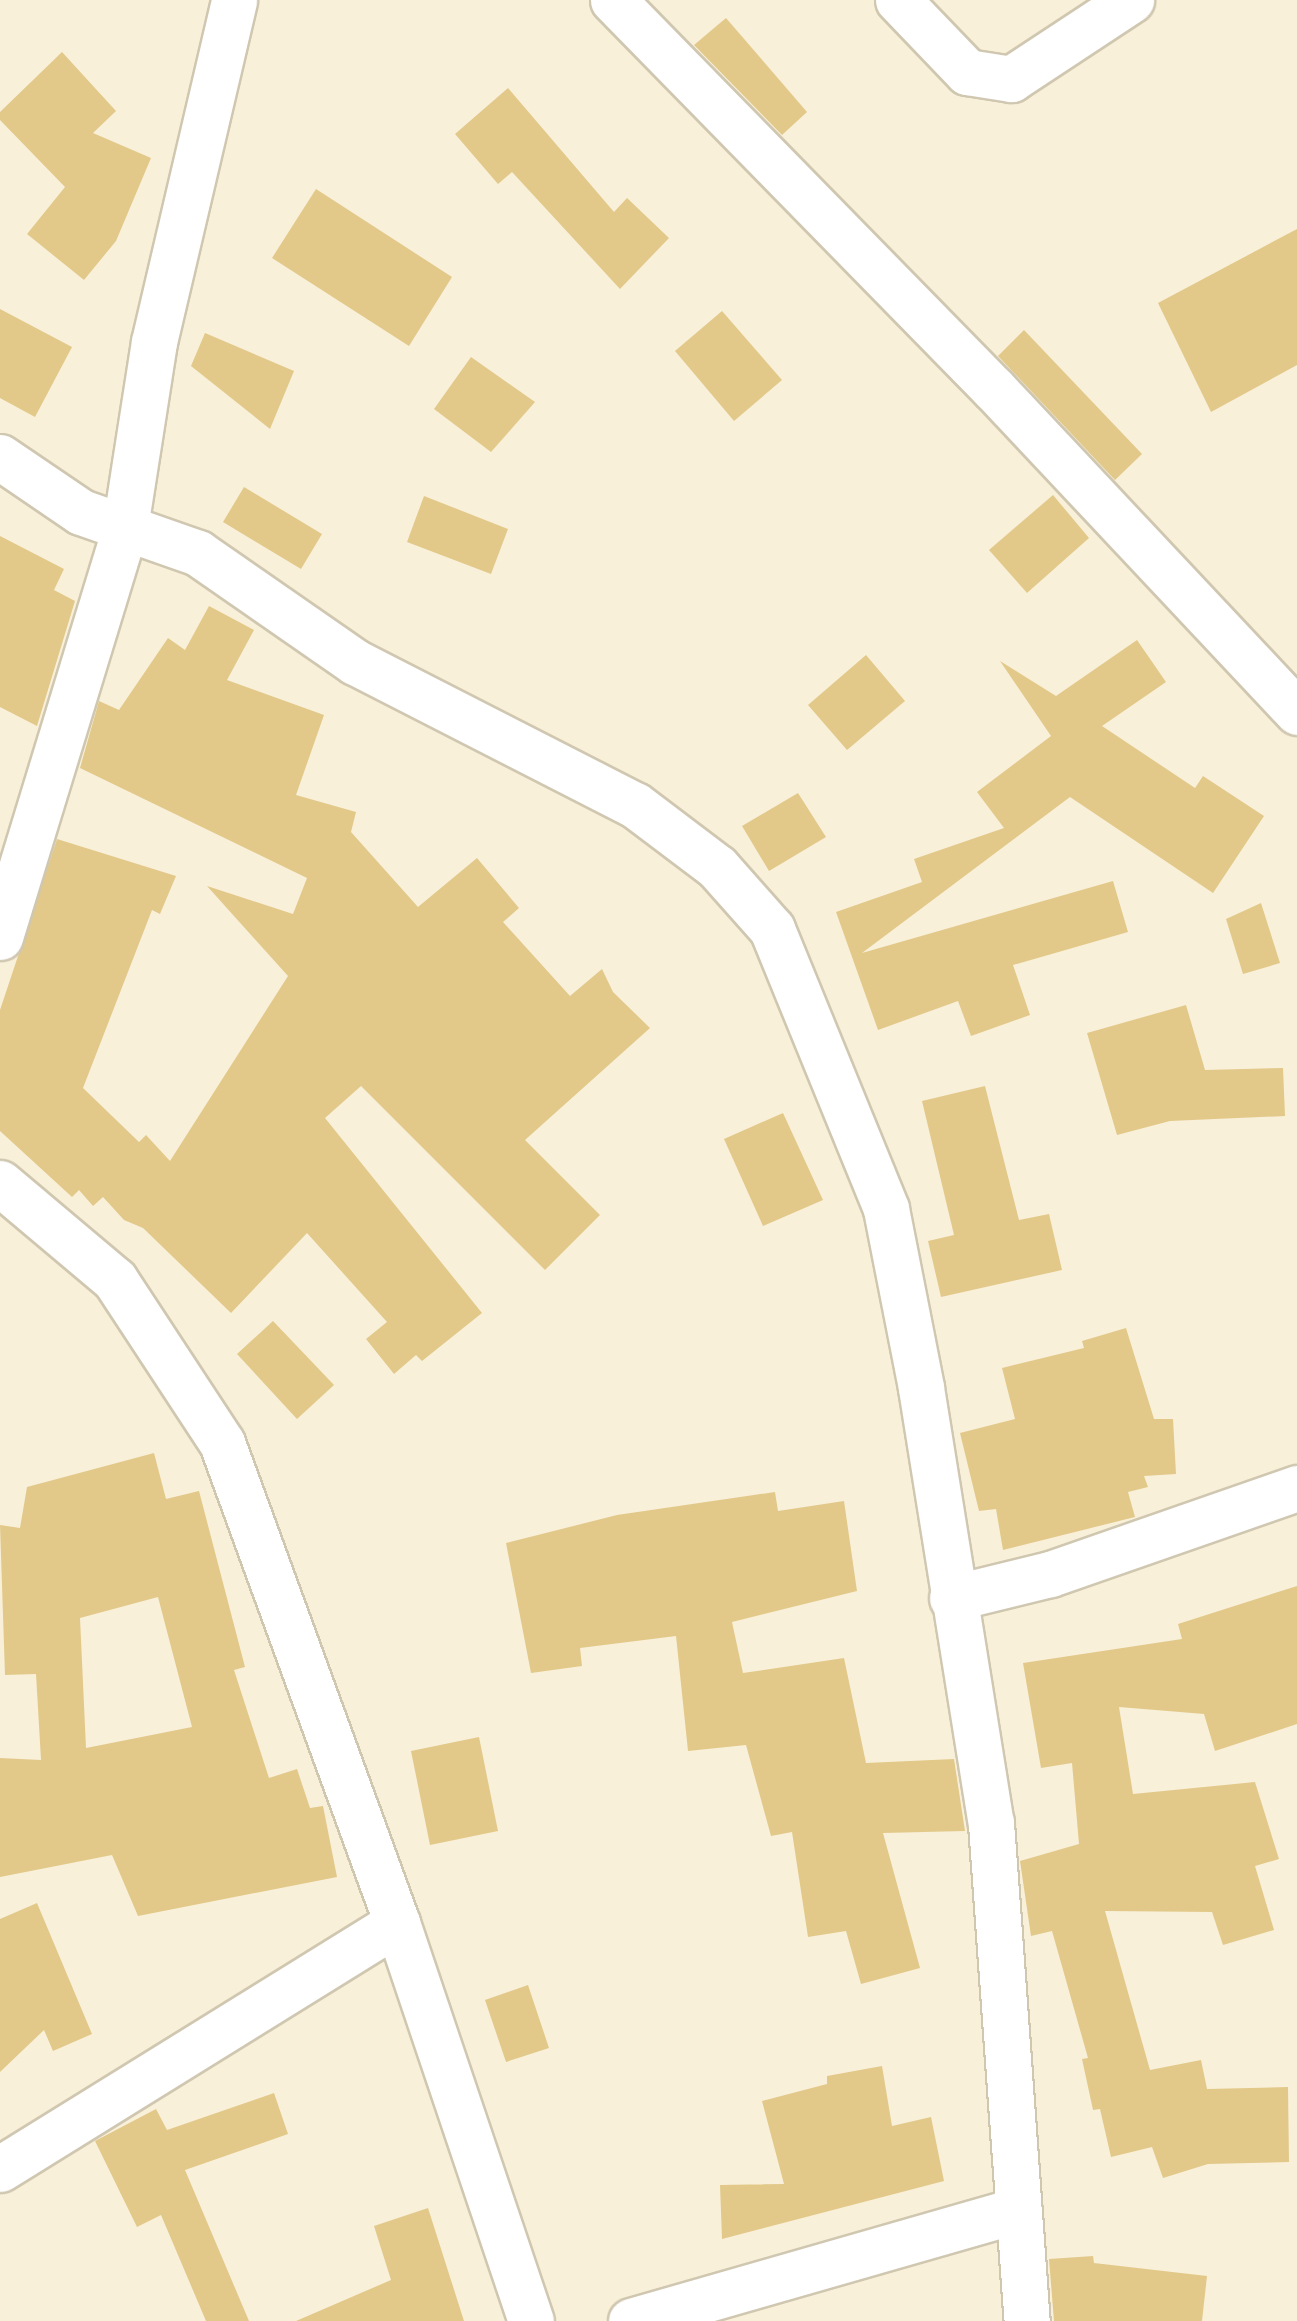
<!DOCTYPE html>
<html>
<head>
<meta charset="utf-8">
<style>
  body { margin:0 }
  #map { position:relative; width:1297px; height:2321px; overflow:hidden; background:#f9f0d9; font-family:"Fira Sans",sans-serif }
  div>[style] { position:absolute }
  .building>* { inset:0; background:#e2c98a }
  .roads { filter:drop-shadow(2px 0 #d0c7b1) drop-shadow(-2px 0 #d0c7b1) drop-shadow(0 2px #d0c7b1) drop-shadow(0 -2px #d0c7b1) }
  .street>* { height:45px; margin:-22.5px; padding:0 22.5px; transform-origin:22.5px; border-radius:22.5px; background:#fff }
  span { translate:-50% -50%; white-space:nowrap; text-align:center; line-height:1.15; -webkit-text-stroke:10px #fefefe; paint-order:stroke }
</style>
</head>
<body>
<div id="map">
  <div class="building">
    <i style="clip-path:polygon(726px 18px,807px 112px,782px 135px,694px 45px)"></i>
    <i style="clip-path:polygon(62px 52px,116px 111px,93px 133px,151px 158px,116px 241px,84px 280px,27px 234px,65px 187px,0 120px,0 112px)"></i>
    <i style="clip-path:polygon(508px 88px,614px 212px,627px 198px,669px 238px,620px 289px,512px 172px,498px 184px,455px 134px)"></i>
    <i style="clip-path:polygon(316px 189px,452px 277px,409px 346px,272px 258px)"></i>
    <i style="clip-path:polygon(1297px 229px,1297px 365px,1211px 412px,1158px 303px)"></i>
    <i style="clip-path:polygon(0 309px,72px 347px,35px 417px,0 398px)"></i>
    <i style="clip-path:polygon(722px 311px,782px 380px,734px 421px,675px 351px)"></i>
    <i style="clip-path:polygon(1024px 330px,1142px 454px,1115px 480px,998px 356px)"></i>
    <i style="clip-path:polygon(205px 333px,294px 371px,270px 429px,191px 366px)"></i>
    <i style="clip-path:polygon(471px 357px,535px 402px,491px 452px,434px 409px)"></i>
    <i style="clip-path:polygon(244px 487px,322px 534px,301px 569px,223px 522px)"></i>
    <i style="clip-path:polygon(1053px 495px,1089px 538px,1027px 593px,989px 550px)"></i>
    <i style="clip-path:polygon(424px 496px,508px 529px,491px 574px,407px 542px)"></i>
    <i style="clip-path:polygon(0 536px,64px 569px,54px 590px,75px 601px,37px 726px,0 707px)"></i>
    <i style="clip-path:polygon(209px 606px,254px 630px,227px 680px,324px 715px,296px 795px,356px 812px,351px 832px,418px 907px,477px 858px,519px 908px,503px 922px,570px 996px,602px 969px,613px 992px,650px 1028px,525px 1140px,600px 1215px,545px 1270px,361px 1086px,325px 1118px,482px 1313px,422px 1361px,416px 1355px,394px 1374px,366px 1339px,387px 1322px,307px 1233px,231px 1313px,143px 1228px,124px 1220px,103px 1197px,93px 1206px,79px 1190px,72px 1197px,0 1131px,0 1010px,57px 839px,176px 876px,160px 914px,152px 910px,83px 1088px,139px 1142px,146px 1135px,170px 1161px,288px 976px,207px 886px,293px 914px,307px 878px,80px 768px,99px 701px,119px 710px,168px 638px,185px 650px)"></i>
    <i style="clip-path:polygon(1137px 640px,1166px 682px,1102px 726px,1195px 788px,1203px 776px,1264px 816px,1213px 893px,1070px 797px,862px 953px,1113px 881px,1128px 932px,1013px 965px,1030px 1015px,971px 1036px,958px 1001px,878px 1030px,836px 912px,922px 882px,914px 859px,1004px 828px,977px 792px,1051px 736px,1000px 661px,1056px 696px)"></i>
    <i style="clip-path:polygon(866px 655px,905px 701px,847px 750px,808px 705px)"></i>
    <i style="clip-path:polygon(798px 793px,826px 837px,769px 871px,742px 826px)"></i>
    <i style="clip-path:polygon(1261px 903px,1280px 963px,1243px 974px,1226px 919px)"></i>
    <i style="clip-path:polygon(1186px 1005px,1205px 1070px,1283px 1068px,1285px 1116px,1170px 1121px,1117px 1135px,1087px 1033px)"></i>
    <i style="clip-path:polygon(985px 1086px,1019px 1220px,1049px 1214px,1062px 1270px,941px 1297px,928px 1241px,954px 1235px,922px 1101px)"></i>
    <i style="clip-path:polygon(783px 1113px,823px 1200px,763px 1226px,724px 1139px)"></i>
    <i style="clip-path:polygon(273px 1321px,334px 1385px,297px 1419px,237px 1354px)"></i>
    <i style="clip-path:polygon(1126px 1328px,1154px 1419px,1173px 1419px,1176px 1474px,1144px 1476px,1148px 1487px,1128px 1492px,1135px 1517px,1003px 1550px,996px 1509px,979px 1511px,960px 1433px,1015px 1419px,1002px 1368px,1084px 1348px,1082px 1341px)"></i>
    <i style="clip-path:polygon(evenodd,154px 1453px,166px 1499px,199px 1491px,245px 1667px,234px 1670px,269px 1778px,297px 1769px,310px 1808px,323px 1806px,337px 1877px,138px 1916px,112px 1855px,0 1877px,0 1758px,41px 1760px,36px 1674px,5px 1675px,0 1525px,20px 1528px,27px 1487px,154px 1453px,158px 1597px,192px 1727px,86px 1748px,80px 1618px,158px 1597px)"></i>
    <i style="clip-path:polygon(775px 1492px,778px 1511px,844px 1501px,857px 1591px,732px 1622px,743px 1673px,844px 1658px,866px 1763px,954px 1759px,965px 1831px,883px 1833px,920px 1968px,861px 1984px,846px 1931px,808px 1937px,792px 1832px,771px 1836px,746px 1745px,688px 1751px,676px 1636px,580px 1648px,582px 1666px,531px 1673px,506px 1543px,617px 1515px)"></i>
    <i style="clip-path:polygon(1297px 1586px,1297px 1724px,1215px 1751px,1204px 1714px,1119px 1707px,1133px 1794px,1255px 1782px,1279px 1859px,1255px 1866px,1274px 1930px,1223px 1945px,1212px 1912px,1105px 1911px,1150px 2070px,1201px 2060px,1207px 2089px,1288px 2087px,1289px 2162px,1208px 2164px,1163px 2178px,1152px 2147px,1111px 2157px,1100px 2109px,1093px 2110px,1082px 2059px,1088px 2058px,1052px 1931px,1031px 1936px,1020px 1861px,1079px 1844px,1072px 1763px,1041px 1768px,1023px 1663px,1182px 1639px,1178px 1624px)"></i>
    <i style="clip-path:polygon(479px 1737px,498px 1831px,430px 1845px,411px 1751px)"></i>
    <i style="clip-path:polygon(37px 1903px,92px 2034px,53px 2051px,44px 2030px,0 2072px,0 1919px)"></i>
    <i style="clip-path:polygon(528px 1985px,549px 2048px,506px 2062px,485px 2000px)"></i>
    <i style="clip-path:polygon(882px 2066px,892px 2126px,931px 2117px,944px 2181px,722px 2239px,720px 2185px,784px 2184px,762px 2101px,827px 2084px,827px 2076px)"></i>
    <i style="clip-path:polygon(274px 2093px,288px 2134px,185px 2170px,249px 2321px,206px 2321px,161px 2215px,137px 2227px,95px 2141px,156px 2109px,167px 2130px)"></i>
    <i style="clip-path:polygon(428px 2208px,464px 2321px,296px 2321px,391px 2280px,374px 2226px)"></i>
    <i style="clip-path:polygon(1093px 2256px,1094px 2263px,1207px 2276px,1202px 2321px,1054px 2321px,1049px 2259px)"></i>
  </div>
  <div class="roads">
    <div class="street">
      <i style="left:613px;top:0;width:545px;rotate:45.6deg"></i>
      <i style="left:994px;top:389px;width:443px;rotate:46.8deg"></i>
      <i style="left:898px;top:0;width:100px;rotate:46.2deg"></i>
      <i style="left:967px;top:72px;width:45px;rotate:9deg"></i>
      <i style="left:1011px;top:79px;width:144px;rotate:-33.4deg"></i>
      <i style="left:0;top:457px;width:98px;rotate:34.2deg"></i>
      <i style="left:81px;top:512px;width:124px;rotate:19.3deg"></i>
      <i style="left:198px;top:553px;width:191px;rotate:34.8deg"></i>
      <i style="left:355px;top:662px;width:314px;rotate:27.1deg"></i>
      <i style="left:635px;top:805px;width:103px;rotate:37.1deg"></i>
      <i style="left:717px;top:867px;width:83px;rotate:48.4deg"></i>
      <i style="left:772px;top:929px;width:302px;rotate:67.8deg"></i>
      <i style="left:886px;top:1209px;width:182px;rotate:78.9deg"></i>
      <i style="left:921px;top:1388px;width:441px;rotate:80.9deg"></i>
      <i style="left:991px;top:1823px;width:499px;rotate:85.9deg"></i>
      <i style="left:0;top:937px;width:429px;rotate:-73deg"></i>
      <i style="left:125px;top:527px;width:187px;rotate:-81.1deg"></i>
      <i style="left:154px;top:342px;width:351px;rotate:-76.8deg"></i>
      <i style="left:0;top:1183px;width:150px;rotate:40.1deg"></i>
      <i style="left:115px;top:1280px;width:195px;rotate:56.7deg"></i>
      <i style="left:222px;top:1443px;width:511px;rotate:69.97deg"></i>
      <i style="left:397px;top:1923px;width:420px;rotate:71.4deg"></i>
      <i style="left:952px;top:1598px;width:101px;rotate:-13.8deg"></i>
      <i style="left:1050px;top:1574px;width:262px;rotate:-19.2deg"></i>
      <i style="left:0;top:2169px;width:467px;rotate:-31.8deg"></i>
      <i style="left:631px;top:2321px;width:403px;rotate:-16deg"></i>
    </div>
  </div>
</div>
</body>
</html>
